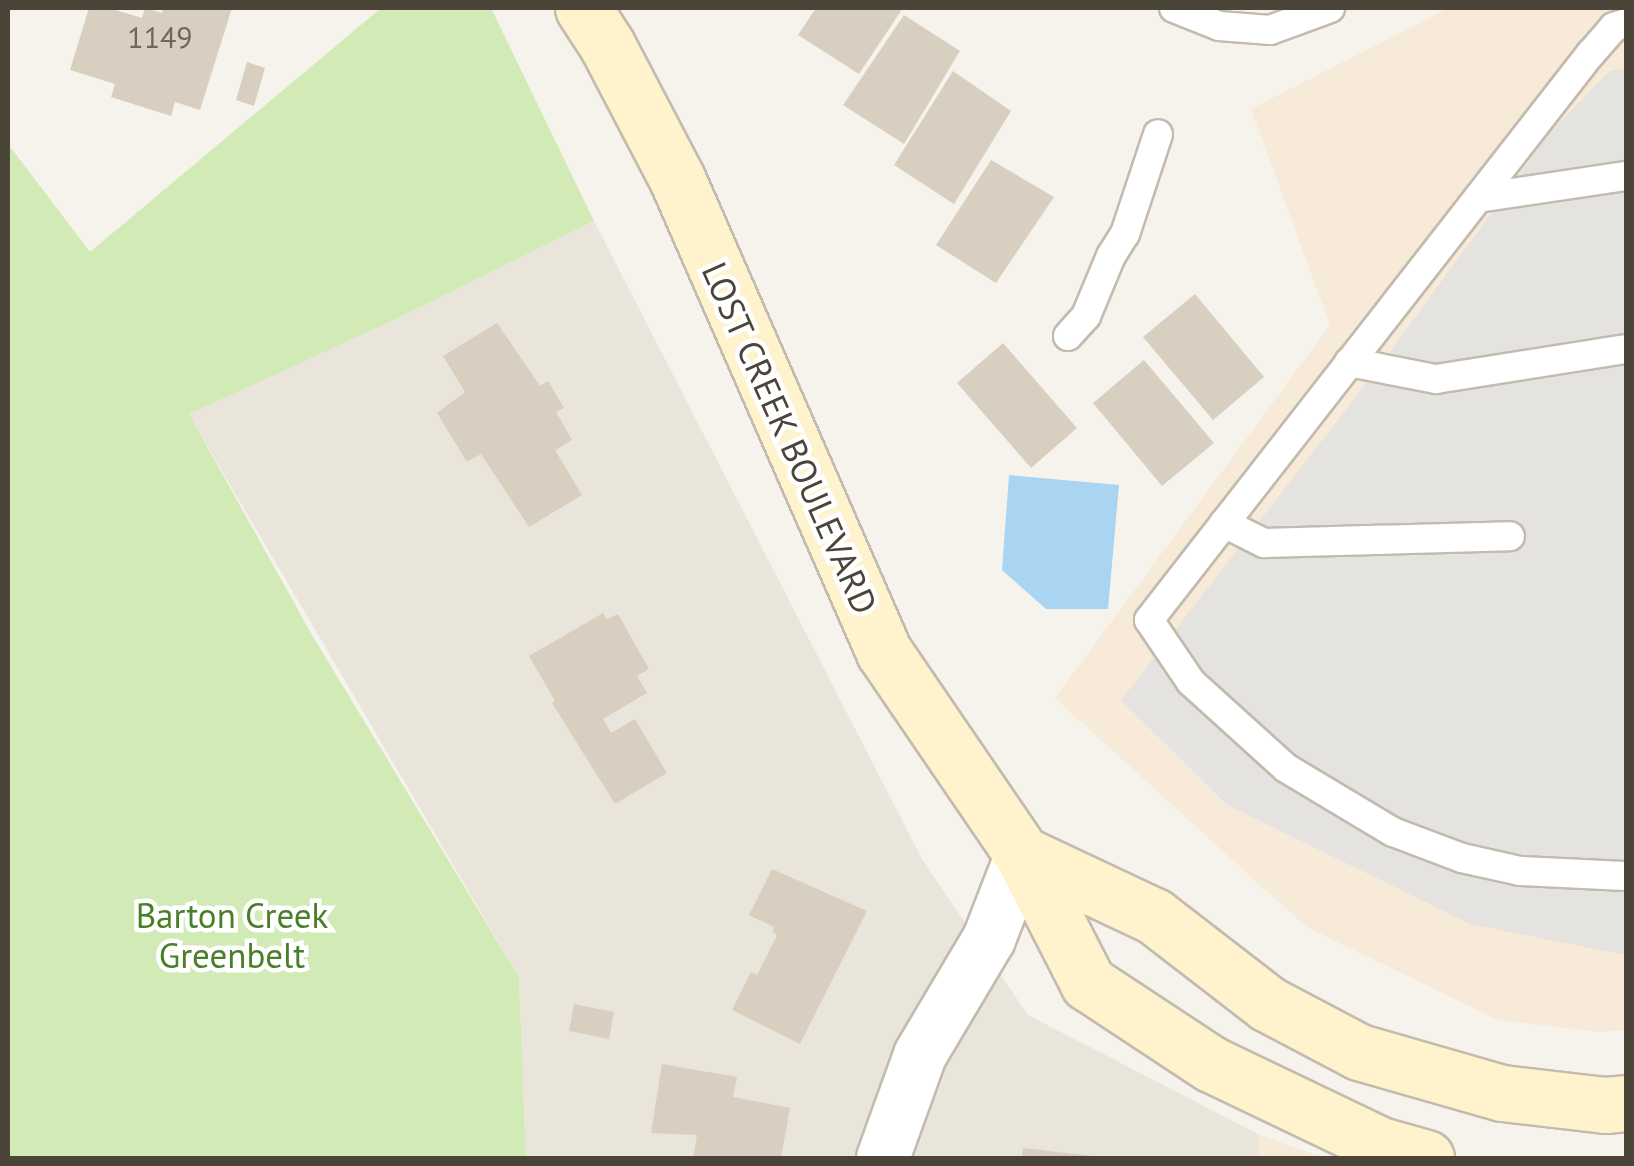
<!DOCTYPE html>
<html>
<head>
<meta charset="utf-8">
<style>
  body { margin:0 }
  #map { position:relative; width:1634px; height:1166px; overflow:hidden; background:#f6f3ec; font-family:"PT Sans",sans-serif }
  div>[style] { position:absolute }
  .residential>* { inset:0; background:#eae5da }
  .commercial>* { inset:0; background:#f7ead8 }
  .green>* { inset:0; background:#d2eab5 }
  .parking>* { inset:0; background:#e5e3e0 }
  .water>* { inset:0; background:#a9d4f2 }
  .building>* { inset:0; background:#d8cfc1 }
  .roads { filter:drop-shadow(2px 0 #c2bbae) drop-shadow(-2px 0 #c2bbae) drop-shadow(0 2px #c2bbae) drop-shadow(0 -2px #c2bbae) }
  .lane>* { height:28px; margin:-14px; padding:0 14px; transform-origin:14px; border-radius:14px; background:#fff }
  .street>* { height:52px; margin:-26px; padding:0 26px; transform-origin:26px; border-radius:26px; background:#fff }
  .secondary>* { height:55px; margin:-27.5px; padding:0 27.5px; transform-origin:27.5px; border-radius:27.5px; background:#fff3cd }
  span { translate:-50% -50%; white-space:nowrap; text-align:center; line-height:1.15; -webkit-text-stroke:9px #fff; paint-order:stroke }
  .number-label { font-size:30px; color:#6e675b }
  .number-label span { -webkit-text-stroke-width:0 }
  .street-label { font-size:35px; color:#4b4439 }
  .park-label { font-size:35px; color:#4a7f2a }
  .frame { position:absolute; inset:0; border:10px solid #4b4439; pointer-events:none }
</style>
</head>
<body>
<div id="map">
  <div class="residential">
    <i style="clip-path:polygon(594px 221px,923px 861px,1028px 1015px,1258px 1134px,1260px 1158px,526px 1158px,519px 977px,188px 413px,398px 318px)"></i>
  </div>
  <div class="commercial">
    <i style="clip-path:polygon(1449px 8px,1626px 8px,1626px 1030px,1599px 1032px,1498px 1020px,1305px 926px,1055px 698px,1330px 325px,1251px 109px)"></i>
    <i style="clip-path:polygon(1258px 1134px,1324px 1158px,1260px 1158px)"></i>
  </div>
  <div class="green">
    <i style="clip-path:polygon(381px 8px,491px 8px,594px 221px,398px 318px,189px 414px,312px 635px,519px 977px,526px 1158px,8px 1158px,8px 144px,90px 252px)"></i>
  </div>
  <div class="parking">
    <i style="clip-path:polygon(1626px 68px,1626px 955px,1470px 924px,1226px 804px,1121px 700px,1378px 368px,1552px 130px,1610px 71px)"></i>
  </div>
  <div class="water">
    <i style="clip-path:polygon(1009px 475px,1119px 485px,1108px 609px,1046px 609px,1002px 570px)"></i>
  </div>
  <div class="building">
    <i style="clip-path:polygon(89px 8px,109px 8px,142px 18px,145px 8px,162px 13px,163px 8px,232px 8px,200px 110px,175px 102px,171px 116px,111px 97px,115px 84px,70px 70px)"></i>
    <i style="clip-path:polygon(816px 8px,903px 8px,859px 74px,798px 35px)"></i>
    <i style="clip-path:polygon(904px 15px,960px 51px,904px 144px,843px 105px)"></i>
    <i style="clip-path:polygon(247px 62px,265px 68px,254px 106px,236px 100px)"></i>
    <i style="clip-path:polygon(953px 71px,1011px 111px,954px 204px,894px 165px)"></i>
    <i style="clip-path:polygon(991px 160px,1054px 197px,996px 283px,936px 245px)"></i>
    <i style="clip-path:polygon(1195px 294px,1264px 377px,1213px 420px,1143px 337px)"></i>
    <i style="clip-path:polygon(497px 323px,540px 386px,548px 381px,564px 408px,556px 412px,572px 440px,555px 450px,582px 495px,529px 527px,481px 454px,467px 462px,437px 413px,465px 392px,443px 356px)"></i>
    <i style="clip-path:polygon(1003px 343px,1077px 428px,1031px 468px,957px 383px)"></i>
    <i style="clip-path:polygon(1144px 360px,1214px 443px,1162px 486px,1093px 403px)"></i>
    <i style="clip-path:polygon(603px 613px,607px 619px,618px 614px,649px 669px,637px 676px,647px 693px,603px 719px,611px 733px,635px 719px,667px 773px,615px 804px,552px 703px,555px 701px,529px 656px)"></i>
    <i style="clip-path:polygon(772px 869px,867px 911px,800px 1044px,732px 1010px,751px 972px,757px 975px,777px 935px,772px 932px,774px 927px,749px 915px)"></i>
    <i style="clip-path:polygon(574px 1004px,614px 1012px,609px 1039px,569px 1031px)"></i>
    <i style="clip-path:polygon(662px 1064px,737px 1077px,733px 1097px,790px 1108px,781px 1158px,693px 1158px,697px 1135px,651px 1133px)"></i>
    <i style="clip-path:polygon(1023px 1148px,1093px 1156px,1092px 1158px,1022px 1158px)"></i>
  </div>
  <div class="roads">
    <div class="lane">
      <i style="left:1174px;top:8px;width:48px;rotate:21.8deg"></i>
      <i style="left:1219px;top:26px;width:51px;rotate:4.5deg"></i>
      <i style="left:1270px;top:30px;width:64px;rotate:-20.1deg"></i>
      <i style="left:1626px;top:23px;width:13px;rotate:162deg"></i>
      <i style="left:1614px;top:27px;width:35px;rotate:131deg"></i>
      <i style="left:1591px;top:53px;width:719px;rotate:127.94deg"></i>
      <i style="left:1149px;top:620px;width:75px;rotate:55.9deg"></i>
      <i style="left:1191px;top:682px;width:128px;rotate:42.2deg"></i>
      <i style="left:1286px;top:768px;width:125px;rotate:30.9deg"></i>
      <i style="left:1393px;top:832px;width:74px;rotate:20.6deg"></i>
      <i style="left:1462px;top:858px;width:59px;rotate:12.6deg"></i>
      <i style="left:1520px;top:871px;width:106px;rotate:2.7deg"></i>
      <i style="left:1478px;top:198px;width:150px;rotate:-8.5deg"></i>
      <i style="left:1068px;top:336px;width:27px;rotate:-48deg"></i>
      <i style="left:1086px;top:316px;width:65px;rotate:-67.4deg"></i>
      <i style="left:1111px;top:256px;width:26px;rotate:-58deg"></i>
      <i style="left:1125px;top:234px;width:105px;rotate:-71.7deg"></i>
      <i style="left:1349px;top:362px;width:89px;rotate:11.1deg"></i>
      <i style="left:1436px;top:379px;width:192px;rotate:-9deg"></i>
      <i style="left:1224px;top:523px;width:45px;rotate:26.6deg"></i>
      <i style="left:1264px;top:543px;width:246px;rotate:-1.6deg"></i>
    </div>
    <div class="street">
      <i style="left:883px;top:1158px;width:109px;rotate:-70.2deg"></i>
      <i style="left:920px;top:1055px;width:135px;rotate:-59.3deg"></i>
      <i style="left:989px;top:939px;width:91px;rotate:-68.8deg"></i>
    </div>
    <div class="secondary">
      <i style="left:583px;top:8px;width:44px;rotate:57deg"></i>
      <i style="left:607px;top:45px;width:153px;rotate:62.4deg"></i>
      <i style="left:678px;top:181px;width:514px;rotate:66.38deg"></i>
      <i style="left:884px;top:652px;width:245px;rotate:55.7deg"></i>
      <i style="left:1022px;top:854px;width:145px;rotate:62.9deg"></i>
      <i style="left:1088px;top:983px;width:147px;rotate:33.4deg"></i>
      <i style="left:1211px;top:1064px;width:187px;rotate:25.6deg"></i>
      <i style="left:1380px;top:1145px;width:48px;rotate:15.8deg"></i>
      <i style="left:1022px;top:854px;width:146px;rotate:25.2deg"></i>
      <i style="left:1154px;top:916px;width:144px;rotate:37.7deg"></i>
      <i style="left:1268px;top:1004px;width:103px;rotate:27.8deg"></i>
      <i style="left:1359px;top:1052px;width:149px;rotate:16deg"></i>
      <i style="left:1502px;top:1093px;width:104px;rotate:6.6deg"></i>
      <i style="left:1605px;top:1105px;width:21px;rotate:-5deg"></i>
    </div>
  </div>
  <div class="number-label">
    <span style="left:160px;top:37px">1149</span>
  </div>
  <div class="street-label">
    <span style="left:790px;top:438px;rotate:66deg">LOST CREEK BOULEVARD</span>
  </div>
  <div class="park-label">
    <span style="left:232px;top:935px">Barton Creek<br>Greenbelt</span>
  </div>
  <div class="frame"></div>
</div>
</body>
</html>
